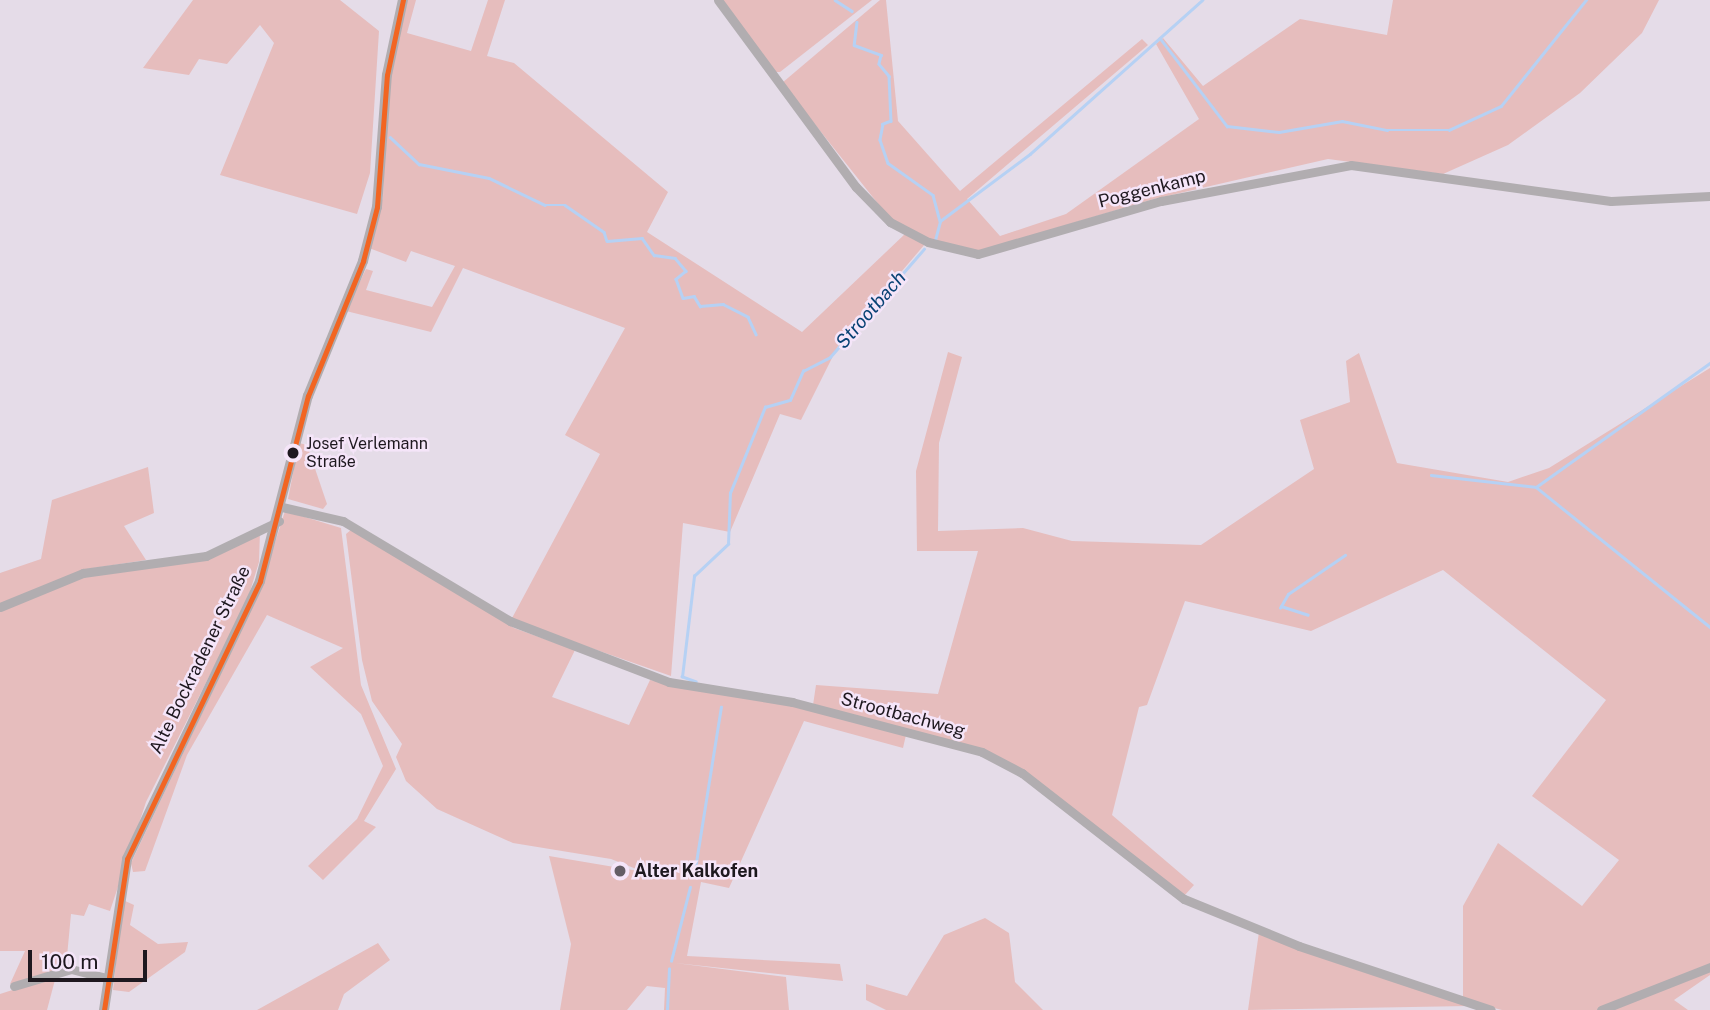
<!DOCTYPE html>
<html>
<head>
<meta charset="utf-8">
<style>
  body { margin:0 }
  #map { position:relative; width:1710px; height:1010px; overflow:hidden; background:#e5dce8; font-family:"Public Sans",sans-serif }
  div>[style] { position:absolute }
  .green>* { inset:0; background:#e6bdbd }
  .stream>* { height:2.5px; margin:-1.25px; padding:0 1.25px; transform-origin:1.25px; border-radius:1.25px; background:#b6d1f4 }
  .minor>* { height:9px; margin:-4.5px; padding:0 4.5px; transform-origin:4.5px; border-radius:4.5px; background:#b1adb0 }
  .tertiary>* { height:10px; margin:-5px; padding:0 5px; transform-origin:5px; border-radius:5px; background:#b1adb0 }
  .bus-1>* { height:5px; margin:-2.5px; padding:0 2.5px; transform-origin:2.5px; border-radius:2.5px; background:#f26522 }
  .dots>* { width:19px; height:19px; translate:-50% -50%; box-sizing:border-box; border:4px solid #f5e5f9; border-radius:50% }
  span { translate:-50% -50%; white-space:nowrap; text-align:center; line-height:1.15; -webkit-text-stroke:5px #f5e5f9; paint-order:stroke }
  .bus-label { font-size:16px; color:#1e181f }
  .left { translate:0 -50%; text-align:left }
  .street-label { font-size:18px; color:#1e181f }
  .poi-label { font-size:18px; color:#1e181f; font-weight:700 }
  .water-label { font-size:19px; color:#084274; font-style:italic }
  .scale { position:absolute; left:28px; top:950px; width:119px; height:32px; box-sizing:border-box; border:4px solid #1e181f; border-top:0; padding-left:9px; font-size:21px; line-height:24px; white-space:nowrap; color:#1e181f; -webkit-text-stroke:5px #f5e5f9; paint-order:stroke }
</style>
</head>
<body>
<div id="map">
  <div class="green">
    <i style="clip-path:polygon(193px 0,340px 0,379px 31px,370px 173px,357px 214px,220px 175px,274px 43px,260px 25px,227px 64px,199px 59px,189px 75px,143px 68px)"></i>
    <i style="clip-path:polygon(406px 0,416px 0,407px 33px,471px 51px,488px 0,505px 0,487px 56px,514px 63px,668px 192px,647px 232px,802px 332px,906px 233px,925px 244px,838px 346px,801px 420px,780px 414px,730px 532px,683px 523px,671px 676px,511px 620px,600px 454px,565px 435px,625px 328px,463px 268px,431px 332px,346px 311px,366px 269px,373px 271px,366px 290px,432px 307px,455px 266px,411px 251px,406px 262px,369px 248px,383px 197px,388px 76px)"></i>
    <i style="clip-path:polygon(721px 0,872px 0,780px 72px,773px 72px)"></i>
    <i style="clip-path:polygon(880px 0,886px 0,898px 121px,960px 191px,1142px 39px,1148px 45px,967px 199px,1000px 236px,1066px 214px,1199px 119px,1156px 44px,1163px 38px,1203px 86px,1300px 19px,1387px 35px,1393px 0,1659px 0,1642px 33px,1580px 93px,1508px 145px,1443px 174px,1328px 159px,1154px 199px,979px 251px,930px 240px,891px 220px,782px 83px)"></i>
    <i style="clip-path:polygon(948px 352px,962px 357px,939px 443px,938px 531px,1023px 528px,1072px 541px,1201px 545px,1314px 469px,1300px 420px,1350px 402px,1346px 361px,1359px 353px,1397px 463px,1508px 482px,1549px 468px,1710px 368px,1710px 975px,1674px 1000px,1688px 1010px,1502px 1010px,1463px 1000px,1463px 906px,1498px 843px,1582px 906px,1619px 860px,1532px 796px,1606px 700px,1443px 570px,1311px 631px,1185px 601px,1147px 705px,1139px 707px,1112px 815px,1194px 885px,1184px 896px,1012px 764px,813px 705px,816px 685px,938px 694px,978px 551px,917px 551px,916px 471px)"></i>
    <i style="clip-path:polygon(299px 443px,307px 445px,327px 504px,323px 509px,288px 499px)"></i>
    <i style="clip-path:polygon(148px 467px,154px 513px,124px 526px,146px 560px,81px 570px,206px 559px,260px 531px,259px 562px,247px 601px,146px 802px,110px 911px,89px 904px,84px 916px,71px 914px,66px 967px,10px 984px,25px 951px,0 951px,0 573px,41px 559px,52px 500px)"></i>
    <i style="clip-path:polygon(285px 511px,341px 528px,361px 685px,396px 769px,364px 821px,376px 827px,323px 880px,308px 866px,357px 819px,383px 766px,361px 714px,310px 667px,343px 648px,267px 615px,187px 755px,145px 871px,133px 872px,131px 863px,259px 593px)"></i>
    <i style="clip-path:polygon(352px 529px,514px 628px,575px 650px,552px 697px,629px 725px,650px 680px,748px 694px,906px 735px,903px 748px,804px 721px,729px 888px,701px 882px,687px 956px,840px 964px,843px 981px,675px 963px,786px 977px,789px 1010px,664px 1010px,665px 988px,647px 986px,627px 1010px,560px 1010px,571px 944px,549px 856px,644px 872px,611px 859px,513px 843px,437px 809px,406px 781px,396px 757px,402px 744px,372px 701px,362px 660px,346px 534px)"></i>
    <i style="clip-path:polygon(123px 900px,134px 905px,130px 925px,158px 944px,188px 942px,185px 952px,129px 992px,113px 990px)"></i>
    <i style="clip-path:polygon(985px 918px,1009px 933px,1015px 982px,1043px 1010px,886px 1010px,866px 1000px,866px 984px,907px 996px,944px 935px)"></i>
    <i style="clip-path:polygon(1259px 932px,1468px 1006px,1248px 1010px)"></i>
    <i style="clip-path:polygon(378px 943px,390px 960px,344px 994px,338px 1010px,257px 1010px)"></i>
    <i style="clip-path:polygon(56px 976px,47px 1010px,0 1010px,0 994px)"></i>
  </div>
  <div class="stream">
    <i style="left:835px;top:0;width:20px;rotate:33deg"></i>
    <i style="left:857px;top:22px;width:23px;rotate:97deg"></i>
    <i style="left:854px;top:45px;width:29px;rotate:20deg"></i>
    <i style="left:881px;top:55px;width:9px;rotate:103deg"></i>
    <i style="left:879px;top:64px;width:16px;rotate:50deg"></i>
    <i style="left:889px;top:76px;width:45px;rotate:87.5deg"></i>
    <i style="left:891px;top:121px;width:9px;rotate:159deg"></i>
    <i style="left:883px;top:124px;width:16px;rotate:101deg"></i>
    <i style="left:880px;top:140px;width:24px;rotate:71deg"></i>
    <i style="left:888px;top:163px;width:55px;rotate:35.4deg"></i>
    <i style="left:933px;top:195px;width:27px;rotate:75deg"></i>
    <i style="left:1160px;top:38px;width:111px;rotate:52.7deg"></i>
    <i style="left:1227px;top:126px;width:52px;rotate:6.6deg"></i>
    <i style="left:1279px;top:132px;width:64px;rotate:-9.9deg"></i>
    <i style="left:1342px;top:121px;width:46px;rotate:11.3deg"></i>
    <i style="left:1387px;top:130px;width:62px"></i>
    <i style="left:1449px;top:130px;width:57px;rotate:-24.8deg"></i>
    <i style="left:1501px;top:106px;width:136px;rotate:-51.3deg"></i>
    <i style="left:390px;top:137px;width:40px;rotate:43deg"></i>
    <i style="left:419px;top:164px;width:71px;rotate:11.3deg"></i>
    <i style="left:489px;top:178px;width:62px;rotate:25.7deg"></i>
    <i style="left:545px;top:205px;width:20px"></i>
    <i style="left:565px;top:205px;width:47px;rotate:34.7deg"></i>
    <i style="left:604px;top:232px;width:9px;rotate:72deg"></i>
    <i style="left:607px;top:241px;width:35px;rotate:-5deg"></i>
    <i style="left:642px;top:238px;width:21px;rotate:55deg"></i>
    <i style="left:654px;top:255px;width:21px;rotate:8deg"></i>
    <i style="left:675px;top:258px;width:17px;rotate:50deg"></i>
    <i style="left:686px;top:271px;width:13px;rotate:141deg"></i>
    <i style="left:676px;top:279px;width:20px;rotate:70deg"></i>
    <i style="left:683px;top:298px;width:11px;rotate:-10deg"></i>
    <i style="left:694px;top:296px;width:12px;rotate:59deg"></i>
    <i style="left:700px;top:306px;width:23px;rotate:-5deg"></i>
    <i style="left:723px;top:304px;width:28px;rotate:27deg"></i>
    <i style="left:748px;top:317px;width:19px;rotate:65deg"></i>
    <i style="left:935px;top:240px;width:20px;rotate:-75deg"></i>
    <i style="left:940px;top:221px;width:112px;rotate:-36.7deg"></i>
    <i style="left:1030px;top:154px;width:231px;rotate:-41.8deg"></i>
    <i style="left:1431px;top:475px;width:106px;rotate:6.5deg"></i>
    <i style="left:1536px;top:487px;width:214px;rotate:-35.5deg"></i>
    <i style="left:1536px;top:487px;width:223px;rotate:38.8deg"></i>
    <i style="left:1281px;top:606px;width:28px;rotate:18deg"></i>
    <i style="left:1280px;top:608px;width:16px;rotate:-60deg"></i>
    <i style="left:1288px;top:594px;width:69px;rotate:-34.4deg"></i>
    <i style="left:696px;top:682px;width:15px;rotate:-160deg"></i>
    <i style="left:682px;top:677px;width:102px;rotate:-83.2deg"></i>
    <i style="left:694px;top:576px;width:47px;rotate:-43.3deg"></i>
    <i style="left:728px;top:544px;width:51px;rotate:-87.8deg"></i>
    <i style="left:730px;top:493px;width:93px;rotate:-67.9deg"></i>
    <i style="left:765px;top:407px;width:26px;rotate:-16deg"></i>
    <i style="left:790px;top:400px;width:32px;rotate:-66deg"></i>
    <i style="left:803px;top:371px;width:30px;rotate:-27deg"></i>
    <i style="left:830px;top:357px;width:143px;rotate:-49deg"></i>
    <i style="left:694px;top:875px;width:170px;rotate:-80.9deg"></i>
    <i style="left:671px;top:961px;width:76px;rotate:-75.6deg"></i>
    <i style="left:667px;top:1010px;width:41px;rotate:-87.2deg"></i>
  </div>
  <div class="minor">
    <i style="left:718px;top:0;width:232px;rotate:53.6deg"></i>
    <i style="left:856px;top:187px;width:49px;rotate:45.8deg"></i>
    <i style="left:890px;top:222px;width:43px;rotate:27.8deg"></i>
    <i style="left:928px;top:242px;width:51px;rotate:13.5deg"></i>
    <i style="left:978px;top:254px;width:191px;rotate:-16.2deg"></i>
    <i style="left:1161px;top:201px;width:193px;rotate:-10.7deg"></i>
    <i style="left:1351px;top:165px;width:262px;rotate:7.9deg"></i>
    <i style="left:1611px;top:201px;width:99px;rotate:-2.9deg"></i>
    <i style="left:282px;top:507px;width:63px;rotate:12.9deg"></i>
    <i style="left:343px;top:521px;width:195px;rotate:30.9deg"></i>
    <i style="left:510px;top:621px;width:170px;rotate:21deg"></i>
    <i style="left:669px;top:682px;width:125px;rotate:9.2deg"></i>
    <i style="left:792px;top:702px;width:196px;rotate:14.7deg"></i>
    <i style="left:982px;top:752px;width:45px;rotate:27.7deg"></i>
    <i style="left:1022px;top:773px;width:205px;rotate:37.9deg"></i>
    <i style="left:1184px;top:899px;width:124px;rotate:22.2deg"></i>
    <i style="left:1299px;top:946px;width:202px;rotate:18.4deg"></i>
    <i style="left:0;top:607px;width:90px;rotate:-22.3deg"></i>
    <i style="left:83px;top:573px;width:124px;rotate:-7.9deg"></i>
    <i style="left:206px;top:556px;width:81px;rotate:-25.6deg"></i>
    <i style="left:14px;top:986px;width:59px;rotate:-16.6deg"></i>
    <i style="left:71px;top:969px;width:40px;rotate:14.4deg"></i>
    <i style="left:1601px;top:1010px;width:117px;rotate:-21.5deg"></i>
  </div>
  <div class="tertiary">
    <i style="left:104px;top:1010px;width:153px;rotate:-81.3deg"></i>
    <i style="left:127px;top:859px;width:308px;rotate:-64.4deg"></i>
    <i style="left:260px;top:581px;width:191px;rotate:-75.5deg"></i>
    <i style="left:308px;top:396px;width:146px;rotate:-67.8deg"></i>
    <i style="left:363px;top:261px;width:56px;rotate:-75.5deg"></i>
    <i style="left:377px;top:207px;width:132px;rotate:-85.7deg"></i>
    <i style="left:387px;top:75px;width:77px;rotate:-78deg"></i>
  </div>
  <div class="bus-1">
    <i style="left:104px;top:1010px;width:153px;rotate:-81.3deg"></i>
    <i style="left:127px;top:859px;width:308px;rotate:-64.4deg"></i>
    <i style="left:260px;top:581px;width:191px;rotate:-75.5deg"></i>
    <i style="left:308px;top:396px;width:146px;rotate:-67.8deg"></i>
    <i style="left:363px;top:261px;width:56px;rotate:-75.5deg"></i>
    <i style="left:377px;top:207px;width:132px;rotate:-85.7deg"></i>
    <i style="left:387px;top:75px;width:77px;rotate:-78deg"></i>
  </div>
  <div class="dots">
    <i style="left:293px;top:453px;background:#1e181f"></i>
    <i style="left:620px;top:871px;background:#645d65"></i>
  </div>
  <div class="bus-label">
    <span class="left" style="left:306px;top:453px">Josef Verlemann<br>Straße</span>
  </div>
  <div class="street-label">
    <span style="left:1152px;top:189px;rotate:-14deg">Poggenkamp</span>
    <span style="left:200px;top:660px;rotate:-64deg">Alte Bockradener Straße</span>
    <span style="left:903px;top:715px;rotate:15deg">Strootbachweg</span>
  </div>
  <div class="poi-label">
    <span class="left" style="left:634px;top:871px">Alter Kalkofen</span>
  </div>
  <div class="water-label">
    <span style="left:871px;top:310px;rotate:-49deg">Strootbach</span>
  </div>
  <div class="scale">100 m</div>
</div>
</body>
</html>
